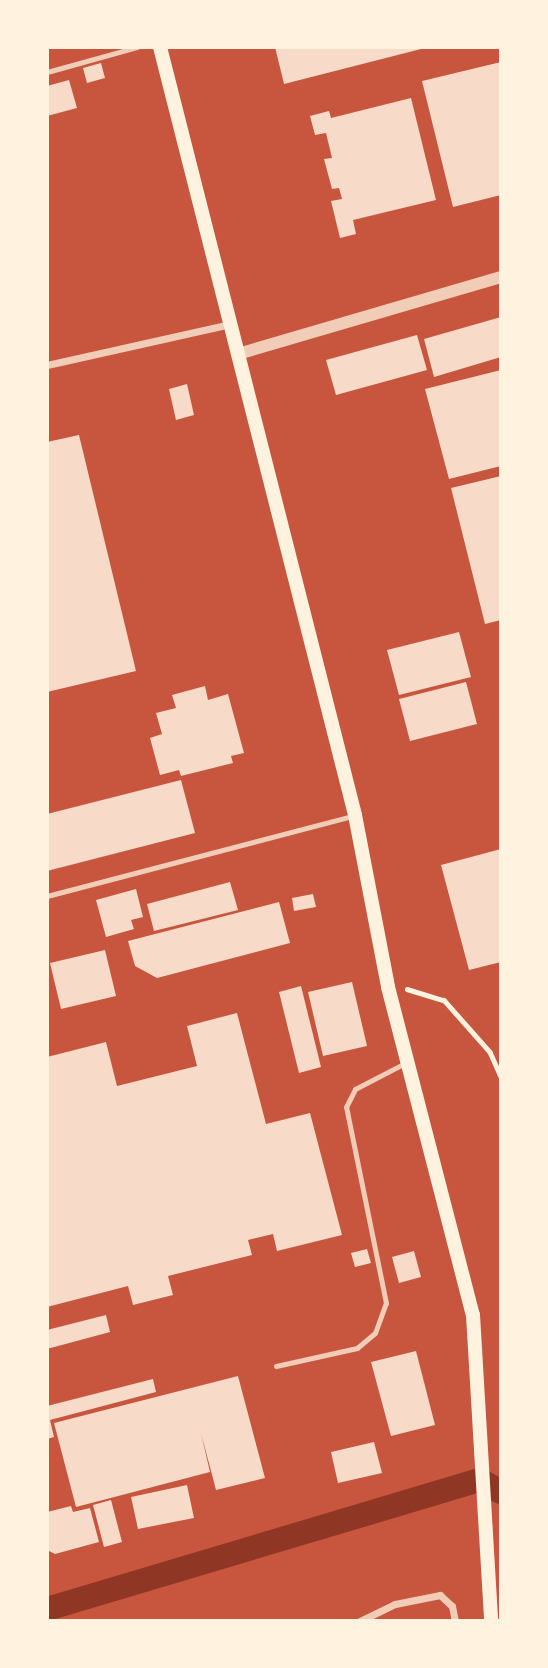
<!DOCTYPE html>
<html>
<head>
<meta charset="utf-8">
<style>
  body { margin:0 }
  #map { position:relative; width:548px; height:1668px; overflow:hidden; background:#c8553d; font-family:Bitter,serif }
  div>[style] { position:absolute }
  .canal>* { height:24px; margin:-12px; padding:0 12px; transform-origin:12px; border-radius:12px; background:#8f3625 }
  .building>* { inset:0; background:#f7dbc8 }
  .path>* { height:4.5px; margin:-2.25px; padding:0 2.25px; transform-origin:2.25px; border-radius:2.25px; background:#fff3e0 }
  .service>* { height:5px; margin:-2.5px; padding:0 2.5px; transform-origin:2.5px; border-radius:2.5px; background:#f1ccb7 }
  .minor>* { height:7px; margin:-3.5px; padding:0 3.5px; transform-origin:3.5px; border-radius:3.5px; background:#f1ccb7 }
  .tertiary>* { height:12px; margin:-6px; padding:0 6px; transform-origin:6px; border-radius:6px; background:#f1ccb7 }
  .secondary>* { height:14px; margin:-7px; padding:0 7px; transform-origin:7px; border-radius:7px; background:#fff3e0 }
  span { translate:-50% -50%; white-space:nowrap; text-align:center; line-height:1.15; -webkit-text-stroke:7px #fff3e0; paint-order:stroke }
  .frame { position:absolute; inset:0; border:49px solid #fff3e0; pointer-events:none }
</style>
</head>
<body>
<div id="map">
  <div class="canal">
    <i style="left:47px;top:1609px;width:452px;rotate:-16.6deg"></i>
    <i style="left:480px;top:1480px;width:24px;rotate:30deg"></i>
  </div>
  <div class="building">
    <i style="clip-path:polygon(275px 47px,425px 47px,425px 48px,284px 84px)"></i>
    <i style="clip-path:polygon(501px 62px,501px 195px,453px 207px,422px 81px)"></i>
    <i style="clip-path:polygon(101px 63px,105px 78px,87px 83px,83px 68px)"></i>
    <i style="clip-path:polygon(69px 80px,77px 108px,47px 116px,47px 86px)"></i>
    <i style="clip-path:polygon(411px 98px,436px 200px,353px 220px,356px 234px,340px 238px,331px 201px,342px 199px,339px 188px,332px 189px,324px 159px,332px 158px,326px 133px,315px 135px,310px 116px,329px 111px,331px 118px)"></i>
    <i style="clip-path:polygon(501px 317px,501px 357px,434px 377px,424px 339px)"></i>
    <i style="clip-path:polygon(417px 335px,427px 370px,336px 395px,326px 360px)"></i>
    <i style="clip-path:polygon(501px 370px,501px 466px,449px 479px,425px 389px)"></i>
    <i style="clip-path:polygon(187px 384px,194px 415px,176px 420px,169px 389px)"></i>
    <i style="clip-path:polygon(79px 435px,136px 671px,47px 692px,47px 442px)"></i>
    <i style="clip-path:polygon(501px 476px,501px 620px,485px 624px,451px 488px)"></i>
    <i style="clip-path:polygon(459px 632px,471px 677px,399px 695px,387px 650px)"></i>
    <i style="clip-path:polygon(466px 682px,477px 724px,410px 741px,399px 699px)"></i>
    <i style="clip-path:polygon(205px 686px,208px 700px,228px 694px,244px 753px,231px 756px,233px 763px,181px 776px,179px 770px,160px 775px,150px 738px,162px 734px,156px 713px,176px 708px,172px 695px)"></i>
    <i style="clip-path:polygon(181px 780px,195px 833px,47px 871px,47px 814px)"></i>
    <i style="clip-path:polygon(501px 849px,501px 962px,469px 970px,441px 865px)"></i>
    <i style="clip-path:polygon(230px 882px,238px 910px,154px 931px,147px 904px)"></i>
    <i style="clip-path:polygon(136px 889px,143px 917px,131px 920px,134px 929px,106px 937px,96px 900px)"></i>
    <i style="clip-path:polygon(313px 894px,316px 907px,294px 911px,292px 898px)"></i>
    <i style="clip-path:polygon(279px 902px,290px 943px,157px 978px,135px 966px,128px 941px)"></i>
    <i style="clip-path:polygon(105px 950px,116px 996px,61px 1009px,50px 963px)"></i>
    <i style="clip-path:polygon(352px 982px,367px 1046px,323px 1056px,308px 992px)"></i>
    <i style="clip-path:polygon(301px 986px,321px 1067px,299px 1073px,279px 992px)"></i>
    <i style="clip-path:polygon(237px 1013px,266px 1124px,310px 1113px,342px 1235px,277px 1251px,273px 1234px,248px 1240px,252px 1255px,168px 1276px,173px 1295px,133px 1305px,128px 1286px,47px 1307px,47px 1057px,106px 1042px,117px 1086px,197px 1066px,187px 1026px)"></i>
    <i style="clip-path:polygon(367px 1249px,371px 1263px,355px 1267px,351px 1253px)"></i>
    <i style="clip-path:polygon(414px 1251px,421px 1277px,399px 1283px,392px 1257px)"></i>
    <i style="clip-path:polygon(106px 1315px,110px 1332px,47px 1349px,47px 1330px)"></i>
    <i style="clip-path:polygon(416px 1351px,435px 1425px,391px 1436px,371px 1362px)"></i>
    <i style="clip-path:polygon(238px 1376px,265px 1478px,216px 1490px,201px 1433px,210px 1472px,76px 1507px,54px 1423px)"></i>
    <i style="clip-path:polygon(153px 1379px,156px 1392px,50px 1420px,54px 1437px,47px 1439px,47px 1406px)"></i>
    <i style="clip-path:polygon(374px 1442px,382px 1473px,338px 1483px,331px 1452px)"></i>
    <i style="clip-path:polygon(187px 1485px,194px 1518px,138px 1529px,131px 1497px)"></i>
    <i style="clip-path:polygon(111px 1500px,122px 1542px,104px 1547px,93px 1505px)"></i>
    <i style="clip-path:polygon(71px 1506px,73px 1512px,90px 1508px,99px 1542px,55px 1554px,47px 1550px,47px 1512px)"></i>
  </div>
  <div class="path">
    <i style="left:407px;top:989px;width:39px;rotate:17deg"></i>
    <i style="left:444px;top:1000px;width:69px;rotate:48.5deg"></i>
    <i style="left:490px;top:1052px;width:27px;rotate:66deg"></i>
  </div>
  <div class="service">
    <i style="left:47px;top:72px;width:93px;rotate:-15.5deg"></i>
    <i style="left:47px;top:896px;width:318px;rotate:-14.7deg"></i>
    <i style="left:276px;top:1366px;width:83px;rotate:-12.5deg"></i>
    <i style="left:357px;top:1348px;width:23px;rotate:-40deg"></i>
    <i style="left:375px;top:1333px;width:32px;rotate:-70deg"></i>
    <i style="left:386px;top:1303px;width:200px;rotate:-101.5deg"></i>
    <i style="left:346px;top:1107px;width:20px;rotate:-63deg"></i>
    <i style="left:355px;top:1089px;width:59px;rotate:-27.4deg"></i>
  </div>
  <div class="minor">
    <i style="left:47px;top:365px;width:188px;rotate:-12.6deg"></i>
    <i style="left:360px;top:1621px;width:39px;rotate:-26deg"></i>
    <i style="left:395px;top:1604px;width:46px;rotate:-11.3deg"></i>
    <i style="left:440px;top:1595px;width:16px;rotate:43deg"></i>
    <i style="left:452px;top:1606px;width:15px;rotate:79deg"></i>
  </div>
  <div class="tertiary">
    <i style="left:238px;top:354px;width:274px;rotate:-16.3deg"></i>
  </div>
  <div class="secondary">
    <i style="left:160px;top:47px;width:792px;rotate:75.75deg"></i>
    <i style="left:355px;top:815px;width:175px;rotate:79.1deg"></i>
    <i style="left:388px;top:987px;width:339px;rotate:75.5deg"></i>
    <i style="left:473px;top:1315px;width:307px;rotate:86.6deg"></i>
  </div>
  <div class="frame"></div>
</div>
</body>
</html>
